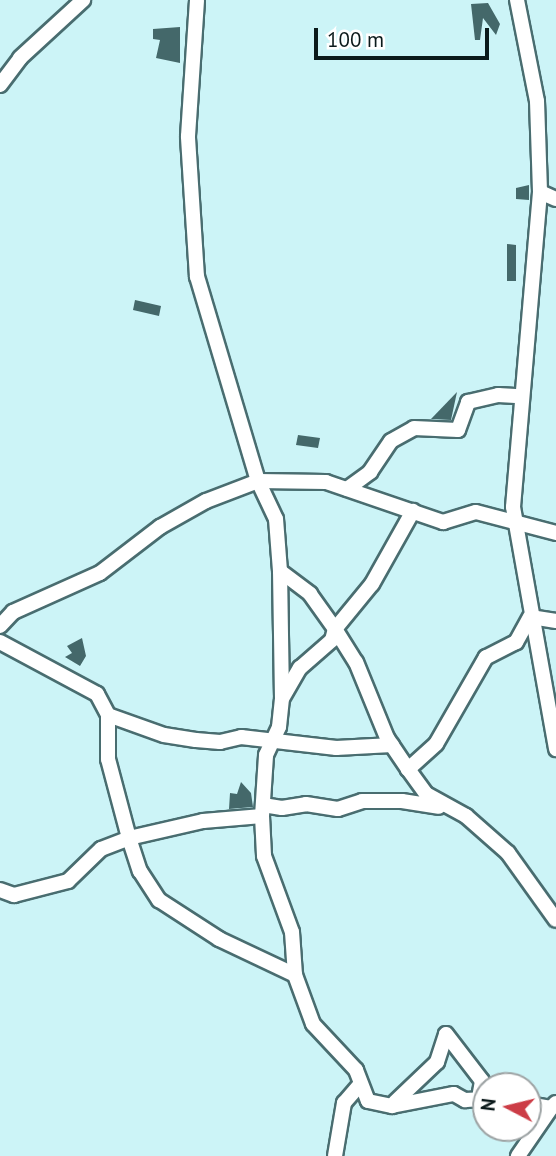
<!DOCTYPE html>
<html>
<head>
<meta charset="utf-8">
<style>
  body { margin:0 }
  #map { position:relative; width:556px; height:1156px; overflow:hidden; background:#ccf4f7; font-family:"PT Sans",sans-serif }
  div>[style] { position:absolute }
  .building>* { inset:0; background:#44686a }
  .roads { filter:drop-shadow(2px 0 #496d70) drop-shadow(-2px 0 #496d70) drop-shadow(0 2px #496d70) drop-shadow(0 -2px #496d70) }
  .minor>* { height:14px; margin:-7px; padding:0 7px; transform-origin:7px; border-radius:7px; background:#fff }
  span { translate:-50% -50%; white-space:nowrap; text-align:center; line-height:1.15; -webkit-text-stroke:7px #fff; paint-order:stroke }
  .north { position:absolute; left:472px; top:1072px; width:70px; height:70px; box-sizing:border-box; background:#fff; border:2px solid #9da3a4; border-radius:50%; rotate:277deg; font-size:19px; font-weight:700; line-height:28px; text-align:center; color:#0b1a1b }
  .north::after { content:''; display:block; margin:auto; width:24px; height:32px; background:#cc3c46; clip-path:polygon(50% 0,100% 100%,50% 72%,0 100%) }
  .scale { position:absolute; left:314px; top:28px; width:175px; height:32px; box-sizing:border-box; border:4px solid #0b1a1b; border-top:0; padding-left:9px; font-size:21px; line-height:24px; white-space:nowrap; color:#0b1a1b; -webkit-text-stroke:5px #fff; paint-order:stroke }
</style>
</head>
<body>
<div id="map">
  <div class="building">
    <i style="clip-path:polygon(488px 3px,500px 24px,496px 35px,483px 18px,480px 40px,475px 40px,471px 4px)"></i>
    <i style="clip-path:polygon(180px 27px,180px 63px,156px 58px,160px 40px,153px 39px,153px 29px)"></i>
    <i style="clip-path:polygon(529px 185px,529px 200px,516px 199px,516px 188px)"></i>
    <i style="clip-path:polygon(507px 244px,516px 245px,516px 281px,507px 281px)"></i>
    <i style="clip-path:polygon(135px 300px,161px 306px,159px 316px,133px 310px)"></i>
    <i style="clip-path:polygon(457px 392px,451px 420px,431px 419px)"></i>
    <i style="clip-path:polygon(298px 435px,320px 438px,318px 448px,296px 445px)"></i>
    <i style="clip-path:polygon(82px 638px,86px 656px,80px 666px,65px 657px,72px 653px,67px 646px)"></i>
    <i style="clip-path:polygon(241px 782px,251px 793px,253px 807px,229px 809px,230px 793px,237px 794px)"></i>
  </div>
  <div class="roads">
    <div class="minor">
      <i style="left:517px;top:0;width:103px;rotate:78.8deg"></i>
      <i style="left:537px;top:101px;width:91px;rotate:88.1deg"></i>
      <i style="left:540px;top:192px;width:316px;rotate:94.9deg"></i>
      <i style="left:513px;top:507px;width:246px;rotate:79.9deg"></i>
      <i style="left:0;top:85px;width:34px;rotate:-53deg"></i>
      <i style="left:20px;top:58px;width:86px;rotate:-42.6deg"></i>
      <i style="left:540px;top:192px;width:17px;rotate:24deg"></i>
      <i style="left:347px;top:489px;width:29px;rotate:-36deg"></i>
      <i style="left:370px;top:472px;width:37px;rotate:-56deg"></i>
      <i style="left:391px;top:441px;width:26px;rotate:-29deg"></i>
      <i style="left:414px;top:428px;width:44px;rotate:2.6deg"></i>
      <i style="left:458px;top:430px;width:30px;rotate:-70deg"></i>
      <i style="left:468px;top:402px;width:31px;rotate:-13deg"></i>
      <i style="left:498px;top:395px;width:22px;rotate:3deg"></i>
      <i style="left:280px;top:571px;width:38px;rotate:37deg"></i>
      <i style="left:310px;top:594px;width:43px;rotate:54.5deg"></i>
      <i style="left:335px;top:629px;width:39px;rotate:58deg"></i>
      <i style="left:356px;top:662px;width:82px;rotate:67.8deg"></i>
      <i style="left:387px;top:738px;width:37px;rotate:56deg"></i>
      <i style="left:556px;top:621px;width:26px;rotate:-171deg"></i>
      <i style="left:530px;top:617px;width:29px;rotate:119deg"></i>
      <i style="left:516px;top:642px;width:34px;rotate:153deg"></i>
      <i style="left:486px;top:657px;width:100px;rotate:119.9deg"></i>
      <i style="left:436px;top:744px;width:38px;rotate:138deg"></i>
      <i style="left:408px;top:769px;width:31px;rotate:54deg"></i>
      <i style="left:426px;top:794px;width:46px;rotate:28.8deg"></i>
      <i style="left:466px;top:816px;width:56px;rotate:41.4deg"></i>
      <i style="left:508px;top:853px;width:82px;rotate:54.4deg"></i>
      <i style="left:0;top:626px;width:19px;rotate:-47deg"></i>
      <i style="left:13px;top:612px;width:95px;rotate:-24.1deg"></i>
      <i style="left:100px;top:573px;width:76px;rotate:-37.5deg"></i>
      <i style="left:160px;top:527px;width:53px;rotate:-29.5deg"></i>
      <i style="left:206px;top:501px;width:56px;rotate:-21deg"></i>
      <i style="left:258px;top:481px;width:68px;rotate:0.8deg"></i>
      <i style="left:326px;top:482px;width:124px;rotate:18.9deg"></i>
      <i style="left:443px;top:522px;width:34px;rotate:-17deg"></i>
      <i style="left:476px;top:512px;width:83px;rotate:14.7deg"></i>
      <i style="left:0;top:642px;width:110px;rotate:28.2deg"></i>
      <i style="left:97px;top:694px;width:24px;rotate:62deg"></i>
      <i style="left:108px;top:715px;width:44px;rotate:90deg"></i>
      <i style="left:108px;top:759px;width:82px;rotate:75.1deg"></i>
      <i style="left:129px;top:838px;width:76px;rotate:-12.9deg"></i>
      <i style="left:203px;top:821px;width:59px;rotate:-4.8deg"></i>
      <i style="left:262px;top:816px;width:61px;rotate:-86.2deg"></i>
      <i style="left:266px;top:755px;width:31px;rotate:-65deg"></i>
      <i style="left:279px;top:727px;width:29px;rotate:-84deg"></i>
      <i style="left:282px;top:698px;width:127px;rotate:-90.9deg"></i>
      <i style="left:280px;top:571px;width:52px;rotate:-94.4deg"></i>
      <i style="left:276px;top:519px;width:42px;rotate:-115.3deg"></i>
      <i style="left:258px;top:481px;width:213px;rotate:-106.6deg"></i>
      <i style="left:197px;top:277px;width:141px;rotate:-93.7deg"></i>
      <i style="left:188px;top:136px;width:136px;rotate:-86.2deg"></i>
      <i style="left:283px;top:697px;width:34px;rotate:-60deg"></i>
      <i style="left:300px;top:668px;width:43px;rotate:-41.2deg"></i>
      <i style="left:332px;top:640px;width:11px;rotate:-75deg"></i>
      <i style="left:335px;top:629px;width:58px;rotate:-50.6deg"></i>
      <i style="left:372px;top:584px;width:84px;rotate:-60.7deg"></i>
      <i style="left:108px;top:715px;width:59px;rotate:19.7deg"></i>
      <i style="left:164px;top:735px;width:32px;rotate:9deg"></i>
      <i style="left:196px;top:740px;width:24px;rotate:5deg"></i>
      <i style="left:220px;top:742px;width:22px;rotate:-13deg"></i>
      <i style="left:241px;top:737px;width:96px;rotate:6.6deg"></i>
      <i style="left:336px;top:748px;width:56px;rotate:-3.1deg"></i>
      <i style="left:263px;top:805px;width:19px;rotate:9deg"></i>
      <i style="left:282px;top:808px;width:24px;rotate:-9deg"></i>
      <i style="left:306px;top:804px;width:32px;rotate:9deg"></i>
      <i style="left:338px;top:809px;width:25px;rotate:-18deg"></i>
      <i style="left:362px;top:801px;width:40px"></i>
      <i style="left:402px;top:801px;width:37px;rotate:9deg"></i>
      <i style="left:262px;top:816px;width:40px;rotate:87.1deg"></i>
      <i style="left:264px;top:856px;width:81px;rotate:69.8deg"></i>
      <i style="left:292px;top:932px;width:43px;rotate:86deg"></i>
      <i style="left:295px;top:975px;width:52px;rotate:69.8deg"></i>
      <i style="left:313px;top:1024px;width:63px;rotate:46.9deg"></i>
      <i style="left:356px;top:1070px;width:33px;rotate:69deg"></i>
      <i style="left:368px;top:1101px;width:25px;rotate:12deg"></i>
      <i style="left:392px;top:1106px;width:63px;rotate:-11deg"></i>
      <i style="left:454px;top:1094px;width:13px;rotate:29deg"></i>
      <i style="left:465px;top:1100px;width:21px;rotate:-3deg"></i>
      <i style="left:0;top:890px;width:15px;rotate:20deg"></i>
      <i style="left:14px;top:895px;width:56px;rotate:-14.5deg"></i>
      <i style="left:68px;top:881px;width:46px;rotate:-44.1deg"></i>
      <i style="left:101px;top:849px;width:30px;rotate:-21deg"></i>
      <i style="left:129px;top:838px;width:35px;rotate:72deg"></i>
      <i style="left:140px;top:871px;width:35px;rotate:57deg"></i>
      <i style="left:159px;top:900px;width:72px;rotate:33deg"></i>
      <i style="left:219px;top:939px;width:84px;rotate:25.3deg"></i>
      <i style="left:395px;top:1102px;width:58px;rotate:-43.6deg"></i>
      <i style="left:437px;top:1062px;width:29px;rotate:-72deg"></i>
      <i style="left:446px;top:1034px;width:59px;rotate:52.5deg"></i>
      <i style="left:482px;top:1081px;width:17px;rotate:100deg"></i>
      <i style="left:528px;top:1104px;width:23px;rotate:10deg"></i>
      <i style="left:551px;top:1108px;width:7px;rotate:-45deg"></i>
      <i style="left:335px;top:1156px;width:54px;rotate:-80.4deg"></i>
      <i style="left:344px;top:1103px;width:23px;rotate:-49deg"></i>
      <i style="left:518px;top:1156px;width:58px;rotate:-55.5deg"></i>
    </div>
  </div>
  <div class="north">N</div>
  <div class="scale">100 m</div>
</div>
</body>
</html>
